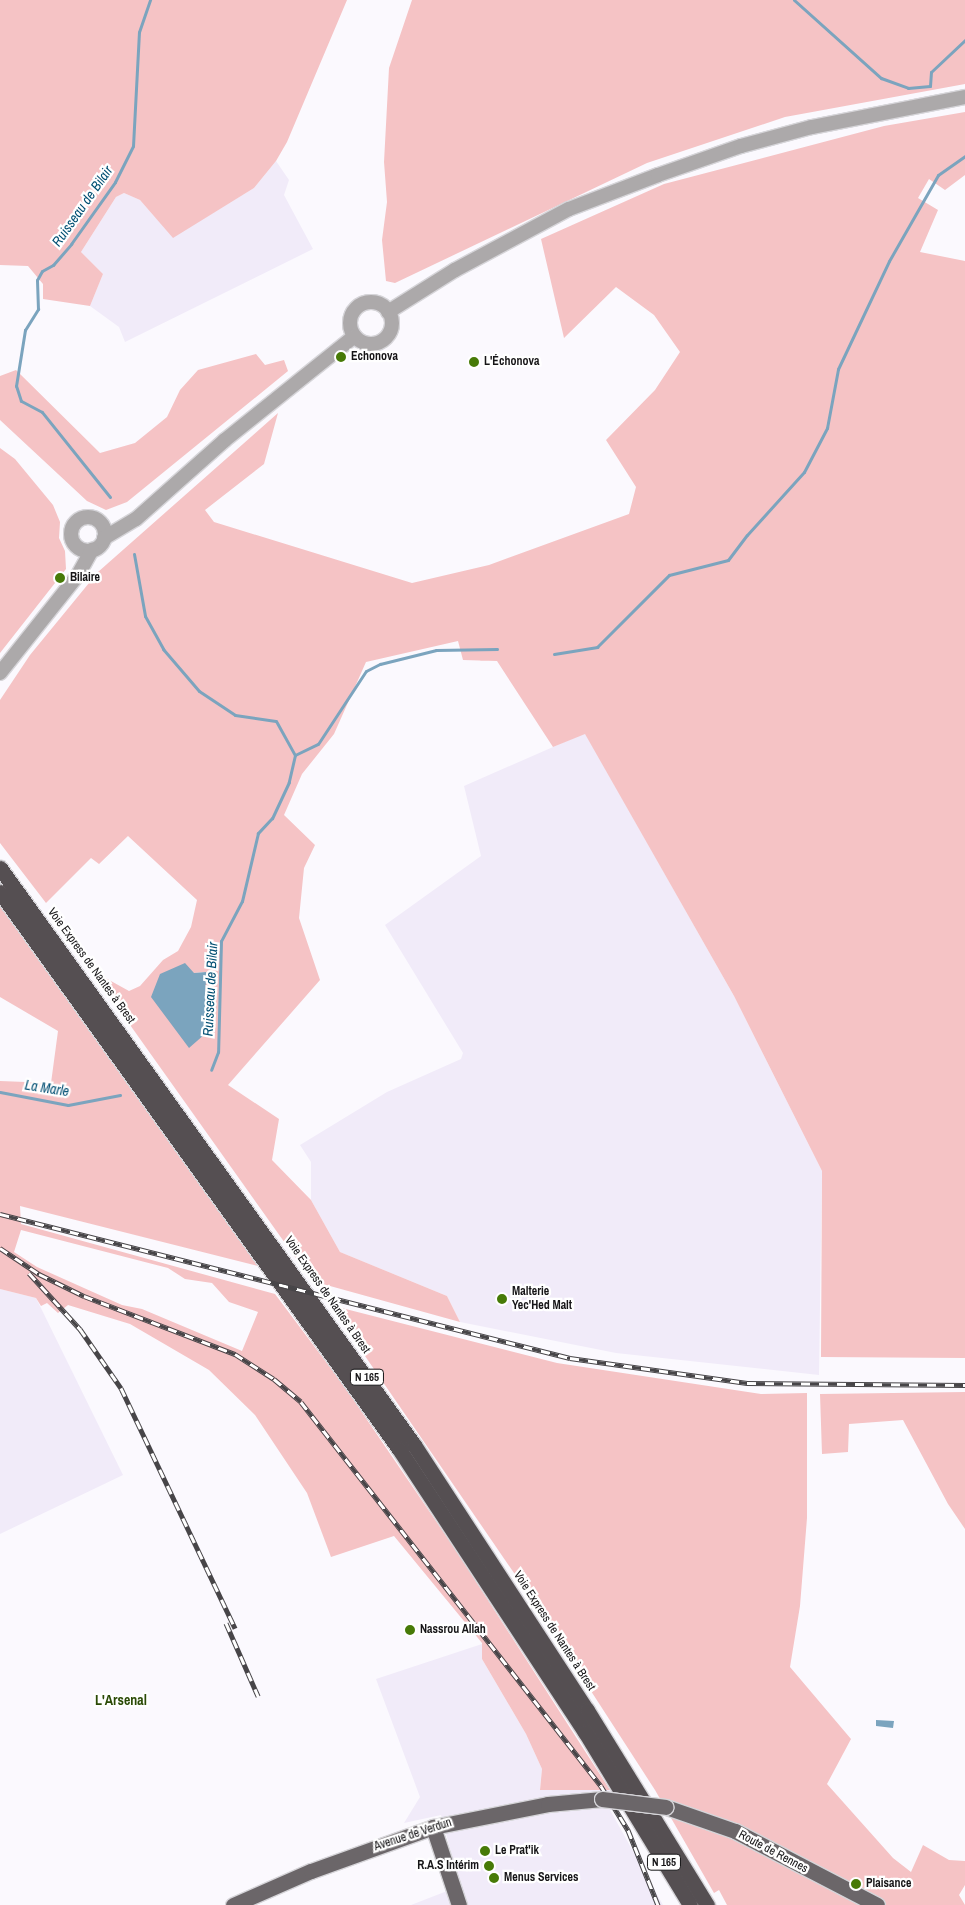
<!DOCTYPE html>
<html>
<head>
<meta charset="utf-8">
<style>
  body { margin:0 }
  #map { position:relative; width:965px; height:1905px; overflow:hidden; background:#fbf9fe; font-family:"Archivo Narrow",sans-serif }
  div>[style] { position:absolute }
  .built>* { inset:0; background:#f1ebf9 }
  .green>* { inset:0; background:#f5c3c5 }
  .water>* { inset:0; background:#7ba4be }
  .stream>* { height:3px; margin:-1.5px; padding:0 1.5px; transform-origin:1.5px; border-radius:1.5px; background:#7ba4be }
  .roads { filter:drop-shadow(1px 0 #d6d5d9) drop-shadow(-1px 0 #d6d5d9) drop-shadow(0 1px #d6d5d9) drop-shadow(0 -1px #d6d5d9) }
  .minor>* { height:14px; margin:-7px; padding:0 7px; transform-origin:7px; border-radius:7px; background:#aca9aa }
  .minor>.ring { margin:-7px; padding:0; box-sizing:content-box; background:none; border:14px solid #aca9aa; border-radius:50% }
  .major>* { height:15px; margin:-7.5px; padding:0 7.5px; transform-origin:7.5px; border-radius:7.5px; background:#6b6669 }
  .highway>* { height:15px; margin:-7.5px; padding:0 7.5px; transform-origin:7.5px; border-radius:7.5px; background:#554f52 }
  .rail>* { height:5px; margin-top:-2.5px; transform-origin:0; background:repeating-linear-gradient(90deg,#fff 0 9px,#474548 0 18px); box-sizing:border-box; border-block:1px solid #474548 }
  .bridges { filter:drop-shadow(1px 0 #d6d5d9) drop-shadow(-1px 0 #d6d5d9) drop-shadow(0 1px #d6d5d9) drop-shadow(0 -1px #d6d5d9) }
  .major-bridge>* { height:15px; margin:-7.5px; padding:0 7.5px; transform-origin:7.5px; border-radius:7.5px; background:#6b6669 }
  .dots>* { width:14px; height:14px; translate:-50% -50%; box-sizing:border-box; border:2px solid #fff; border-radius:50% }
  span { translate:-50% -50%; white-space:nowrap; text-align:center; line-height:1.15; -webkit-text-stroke:4.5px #fff; paint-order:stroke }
  .shield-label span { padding:1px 4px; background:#fff; border:1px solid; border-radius:4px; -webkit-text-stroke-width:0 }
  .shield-label { font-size:11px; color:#161517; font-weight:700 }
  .poi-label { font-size:12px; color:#161517; font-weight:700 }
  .left { translate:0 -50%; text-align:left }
  .right { translate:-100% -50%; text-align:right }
  .street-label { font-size:12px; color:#161517 }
  .water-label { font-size:14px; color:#004e72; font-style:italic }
  .neighbourhood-label { font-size:14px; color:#2b4b06; font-weight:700 }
</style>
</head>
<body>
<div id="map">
  <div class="built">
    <i style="clip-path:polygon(276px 161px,289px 180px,284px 195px,313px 249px,125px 342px,119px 327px,90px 306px,103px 274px,81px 252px,116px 197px,124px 193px,140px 200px,173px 237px,254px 188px)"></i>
    <i style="clip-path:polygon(585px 733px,734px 996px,822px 1171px,819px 1375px,616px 1353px,460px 1322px,447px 1296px,340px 1252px,311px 1200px,311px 1162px,300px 1145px,387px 1092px,461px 1059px,463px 1053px,385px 925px,481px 856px,464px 786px)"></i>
    <i style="clip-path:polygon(0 1289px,36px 1298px,123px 1475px,0 1534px)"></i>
    <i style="clip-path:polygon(482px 1644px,482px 1659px,526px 1734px,542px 1769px,540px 1789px,610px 1790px,621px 1809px,610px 1810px,663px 1905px,411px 1905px,460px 1886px,441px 1815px,404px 1823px,420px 1797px,376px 1679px)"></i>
  </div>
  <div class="green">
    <i style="clip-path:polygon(0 0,347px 0,287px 142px,276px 161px,254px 188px,173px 238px,140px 200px,124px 193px,116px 197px,81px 252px,103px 274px,90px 306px,43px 299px,43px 284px,28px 266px,0 265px)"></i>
    <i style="clip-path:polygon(412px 0,965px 0,965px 84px,785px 117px,647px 163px,395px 283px,386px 281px,382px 240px,387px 202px,384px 162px,389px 68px)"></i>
    <i style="clip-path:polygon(evenodd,965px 112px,965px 175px,945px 190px,929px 179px,918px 198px,938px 210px,920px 252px,965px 261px,965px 1358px,821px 1357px,822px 1171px,734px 996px,585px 734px,553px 747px,497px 661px,463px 660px,458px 641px,366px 662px,334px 734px,302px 774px,284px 815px,315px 845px,304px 868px,299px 918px,320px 980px,228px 1085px,279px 1119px,272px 1160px,311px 1200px,340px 1252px,447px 1296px,460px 1322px,312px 1281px,91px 970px,129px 991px,140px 986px,163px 960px,178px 951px,191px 927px,197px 900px,128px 836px,99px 864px,91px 858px,46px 903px,0 843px,0 700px,30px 655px,98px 572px,278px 413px,264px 464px,205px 510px,214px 522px,412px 583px,489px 565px,629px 514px,636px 487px,606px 440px,655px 390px,680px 352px,654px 315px,616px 287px,564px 338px,541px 239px,664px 184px,884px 126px,965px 112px,206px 972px,151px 997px,194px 973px,206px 972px)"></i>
    <i style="clip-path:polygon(256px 354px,265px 365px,284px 360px,288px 371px,127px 502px,106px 510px,87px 501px,0 420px,0 376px,16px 370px,100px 453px,135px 443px,167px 417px,180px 390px,198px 370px)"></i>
    <i style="clip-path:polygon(0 448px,15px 459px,53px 505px,60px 522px,59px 538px,65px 551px,66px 569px,0 653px)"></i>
    <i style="clip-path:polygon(evenodd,0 904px,258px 1266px,20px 1206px,21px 1224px,275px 1294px,344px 1386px,457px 1552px,610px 1790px,540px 1790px,542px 1769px,526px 1734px,482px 1659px,482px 1643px,394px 1536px,331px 1557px,307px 1493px,255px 1415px,209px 1370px,130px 1324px,68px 1305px,58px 1313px,47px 1303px,41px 1306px,36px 1298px,0 1289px,0 1081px,51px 1083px,58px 1031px,0 997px,0 904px,21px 1230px,168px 1268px,185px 1279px,212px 1283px,229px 1302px,258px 1312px,242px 1351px,142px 1309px,122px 1305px,37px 1267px,14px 1252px,21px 1230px)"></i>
    <i style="clip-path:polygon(330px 1305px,557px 1363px,761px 1394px,807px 1393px,807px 1518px,800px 1606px,790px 1667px,851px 1739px,827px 1784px,893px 1858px,911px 1872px,923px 1845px,949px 1860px,965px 1861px,965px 1885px,959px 1895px,965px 1905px,727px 1905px,719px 1890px,714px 1893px,655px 1790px,525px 1589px)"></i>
    <i style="clip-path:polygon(965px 1392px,965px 1529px,948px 1504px,903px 1420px,849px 1424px,848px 1452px,822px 1454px,820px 1394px)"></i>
  </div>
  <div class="water">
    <i style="clip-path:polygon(185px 963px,194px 973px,206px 972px,205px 1034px,189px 1048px,151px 997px,160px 974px)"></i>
    <i style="clip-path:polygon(876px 1720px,894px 1721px,893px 1728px,876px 1726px)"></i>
  </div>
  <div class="stream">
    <i style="left:794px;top:0;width:117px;rotate:41.9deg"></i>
    <i style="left:881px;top:78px;width:29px;rotate:20deg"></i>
    <i style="left:908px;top:88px;width:22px;rotate:-5deg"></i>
    <i style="left:930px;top:86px;width:14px;rotate:-86deg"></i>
    <i style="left:931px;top:72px;width:47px;rotate:-43.3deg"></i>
    <i style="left:110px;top:497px;width:109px;rotate:-128.7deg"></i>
    <i style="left:42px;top:412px;width:24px;rotate:-152deg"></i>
    <i style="left:21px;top:401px;width:16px;rotate:-108deg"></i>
    <i style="left:16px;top:386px;width:57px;rotate:-80.9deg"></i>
    <i style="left:25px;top:330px;width:25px;rotate:-58deg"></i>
    <i style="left:38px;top:309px;width:29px;rotate:-92deg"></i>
    <i style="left:37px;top:280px;width:10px;rotate:-61deg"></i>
    <i style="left:42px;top:271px;width:13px;rotate:-29deg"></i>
    <i style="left:53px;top:265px;width:28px;rotate:-49deg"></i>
    <i style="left:71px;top:244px;width:76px;rotate:-54.6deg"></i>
    <i style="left:115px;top:182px;width:40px;rotate:-63.4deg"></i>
    <i style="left:133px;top:146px;width:114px;rotate:-87deg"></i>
    <i style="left:139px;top:32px;width:34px;rotate:-71deg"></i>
    <i style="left:134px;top:554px;width:63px;rotate:79.9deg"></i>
    <i style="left:145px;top:616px;width:38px;rotate:61deg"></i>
    <i style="left:163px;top:649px;width:55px;rotate:49.4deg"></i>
    <i style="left:199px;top:691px;width:43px;rotate:33.7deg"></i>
    <i style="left:235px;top:715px;width:41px;rotate:8.3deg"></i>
    <i style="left:276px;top:721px;width:39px;rotate:61deg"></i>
    <i style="left:295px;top:755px;width:28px;rotate:103deg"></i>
    <i style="left:289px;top:782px;width:40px;rotate:115deg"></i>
    <i style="left:272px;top:818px;width:21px;rotate:133deg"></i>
    <i style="left:258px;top:833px;width:70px;rotate:103.2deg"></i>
    <i style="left:242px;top:901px;width:45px;rotate:117.7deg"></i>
    <i style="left:221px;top:941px;width:111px;rotate:91.5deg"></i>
    <i style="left:218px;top:1052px;width:19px;rotate:111deg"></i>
    <i style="left:554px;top:654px;width:44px;rotate:-9.2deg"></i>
    <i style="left:597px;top:647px;width:102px;rotate:-45deg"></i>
    <i style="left:669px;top:575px;width:61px;rotate:-14.3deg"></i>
    <i style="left:728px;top:560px;width:31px;rotate:-53deg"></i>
    <i style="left:747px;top:535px;width:85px;rotate:-47.9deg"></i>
    <i style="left:804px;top:472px;width:50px;rotate:-62.4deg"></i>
    <i style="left:827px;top:428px;width:60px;rotate:-79.4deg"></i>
    <i style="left:838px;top:369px;width:119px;rotate:-64.7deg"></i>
    <i style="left:889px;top:261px;width:99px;rotate:-60.3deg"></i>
    <i style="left:938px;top:175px;width:33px;rotate:-35deg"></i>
    <i style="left:295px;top:755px;width:25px;rotate:-26deg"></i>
    <i style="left:318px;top:744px;width:87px;rotate:-56.7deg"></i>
    <i style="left:366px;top:671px;width:16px;rotate:-27deg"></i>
    <i style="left:380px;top:664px;width:58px;rotate:-14deg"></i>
    <i style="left:436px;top:650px;width:61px;rotate:-0.9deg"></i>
    <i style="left:0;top:1092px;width:69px;rotate:10.8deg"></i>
    <i style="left:68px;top:1105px;width:53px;rotate:-10.9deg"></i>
  </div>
  <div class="roads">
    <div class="minor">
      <i class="ring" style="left:350px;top:302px;width:28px;height:28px"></i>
      <i style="left:388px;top:312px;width:79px;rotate:-32.1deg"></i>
      <i style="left:455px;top:270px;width:129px;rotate:-28.2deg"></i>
      <i style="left:569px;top:209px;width:95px;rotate:-20.9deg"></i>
      <i style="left:658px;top:175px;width:88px;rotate:-19.3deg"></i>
      <i style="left:741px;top:146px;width:73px;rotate:-15deg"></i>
      <i style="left:812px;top:127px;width:156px;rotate:-11.1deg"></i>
      <i class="ring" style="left:71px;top:517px;width:20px;height:20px"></i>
      <i style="left:104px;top:538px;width:37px;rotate:-31deg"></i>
      <i style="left:136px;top:519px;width:119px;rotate:-41.6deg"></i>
      <i style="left:225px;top:440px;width:166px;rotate:-38.7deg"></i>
      <i style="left:0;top:673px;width:125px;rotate:-51.5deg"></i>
      <i style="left:78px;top:575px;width:29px;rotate:-61deg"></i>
    </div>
    <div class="major">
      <i style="left:666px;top:1807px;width:73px;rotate:19.2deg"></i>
      <i style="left:735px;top:1831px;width:160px;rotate:27.5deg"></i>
      <i style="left:433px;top:1827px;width:82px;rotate:71.6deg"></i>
      <i style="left:233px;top:1905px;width:85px;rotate:-23.6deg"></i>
      <i style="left:311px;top:1871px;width:130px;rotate:-19.8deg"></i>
      <i style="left:433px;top:1827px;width:117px;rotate:-11.3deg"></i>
      <i style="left:548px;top:1804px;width:54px;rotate:-5.3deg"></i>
    </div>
    <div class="highway">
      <i style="left:0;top:868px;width:710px;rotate:54.34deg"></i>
      <i style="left:414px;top:1445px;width:316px;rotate:56.9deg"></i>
      <i style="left:587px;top:1710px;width:229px;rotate:58.4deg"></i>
      <i style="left:0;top:892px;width:685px;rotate:54.38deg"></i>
      <i style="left:399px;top:1449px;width:339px;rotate:56.7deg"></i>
      <i style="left:585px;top:1732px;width:202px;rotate:58.7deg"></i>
    </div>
  </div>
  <div class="rail">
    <i style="left:0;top:1214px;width:588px;rotate:14.18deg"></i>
    <i style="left:570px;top:1358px;width:179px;rotate:8deg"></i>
    <i style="left:747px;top:1383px;width:218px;rotate:0.5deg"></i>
    <i style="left:0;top:1248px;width:47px;rotate:33.7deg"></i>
    <i style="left:39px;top:1274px;width:50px;rotate:26.1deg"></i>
    <i style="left:84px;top:1296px;width:162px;rotate:21deg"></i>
    <i style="left:235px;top:1354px;width:46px;rotate:32.7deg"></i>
    <i style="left:274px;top:1379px;width:35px;rotate:40deg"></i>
    <i style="left:301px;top:1402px;width:487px;rotate:52deg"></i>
    <i style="left:601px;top:1786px;width:52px;rotate:58.5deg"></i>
    <i style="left:628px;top:1830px;width:81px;rotate:68.2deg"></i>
    <i style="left:29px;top:1273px;width:76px;rotate:47.7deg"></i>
    <i style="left:80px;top:1329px;width:72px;rotate:55.2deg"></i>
    <i style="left:121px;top:1388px;width:266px;rotate:64.6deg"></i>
    <i style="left:226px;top:1623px;width:80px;rotate:66.3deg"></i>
  </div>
  <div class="bridges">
    <div class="major-bridge">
      <i style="left:602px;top:1799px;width:64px;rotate:7.1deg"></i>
    </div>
  </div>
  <div class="dots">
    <i style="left:341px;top:357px;background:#477a07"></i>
    <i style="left:474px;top:362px;background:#477a07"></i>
    <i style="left:60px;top:578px;background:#477a07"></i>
    <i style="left:502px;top:1299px;background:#477a07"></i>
    <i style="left:410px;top:1630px;background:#477a07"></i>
    <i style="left:485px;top:1851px;background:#477a07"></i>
    <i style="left:489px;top:1866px;background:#477a07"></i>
    <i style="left:494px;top:1878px;background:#477a07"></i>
    <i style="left:856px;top:1884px;background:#477a07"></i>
  </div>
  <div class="shield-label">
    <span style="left:367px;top:1377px">N 165</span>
    <span style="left:664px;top:1862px">N 165</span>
  </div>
  <div class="poi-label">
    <span class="left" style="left:351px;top:357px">Echonova</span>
    <span class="left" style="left:484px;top:362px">L'Échonova</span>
    <span class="left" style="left:70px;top:578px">Bilaire</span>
    <span class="left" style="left:512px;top:1299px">Malterie<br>Yec'Hed Malt</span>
    <span class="left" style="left:420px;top:1630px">Nassrou Allah</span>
    <span class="left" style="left:495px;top:1851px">Le Prat'ik</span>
    <span class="right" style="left:479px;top:1866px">R.A.S Intérim</span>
    <span class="left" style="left:504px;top:1878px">Menus Services</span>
    <span class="left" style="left:866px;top:1884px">Plaisance</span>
  </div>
  <div class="street-label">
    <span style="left:91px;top:966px;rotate:54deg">Voie Express de Nantes à Brest</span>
    <span style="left:327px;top:1295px;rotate:55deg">Voie Express de Nantes à Brest</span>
    <span style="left:554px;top:1631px;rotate:57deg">Voie Express de Nantes à Brest</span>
    <span style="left:413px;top:1835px;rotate:-18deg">Avenue de Verdun</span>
    <span style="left:773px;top:1852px;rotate:28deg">Route de Rennes</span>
  </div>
  <div class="water-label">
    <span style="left:82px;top:206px;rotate:-55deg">Ruisseau de Bilair</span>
    <span style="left:210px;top:989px;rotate:-87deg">Ruisseau de Bilair</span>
    <span style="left:47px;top:1088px;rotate:9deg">La Marle</span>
  </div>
  <div class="neighbourhood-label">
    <span style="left:121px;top:1700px">L'Arsenal</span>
  </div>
</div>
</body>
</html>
